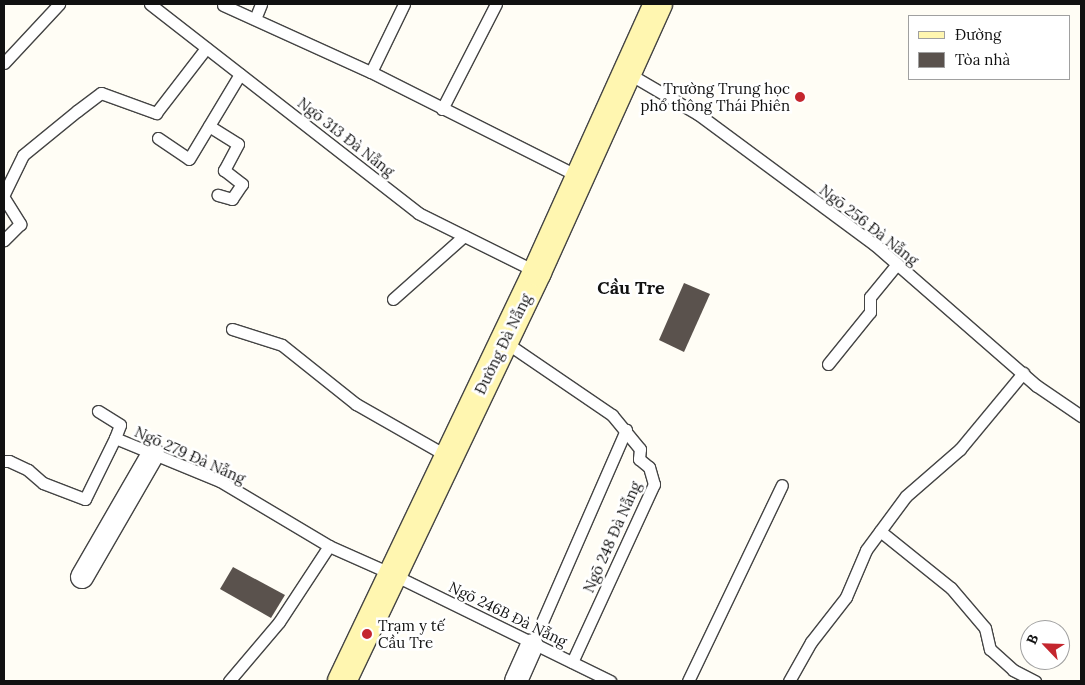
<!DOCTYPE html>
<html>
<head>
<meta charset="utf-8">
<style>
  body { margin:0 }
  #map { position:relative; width:1085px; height:685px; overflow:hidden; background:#fffdf5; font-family:Lora,serif }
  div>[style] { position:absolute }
  .building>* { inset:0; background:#5a524d }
  .roads { filter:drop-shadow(1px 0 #444) drop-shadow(-1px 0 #444) drop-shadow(0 1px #444) drop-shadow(0 -1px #444) }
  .lane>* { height:11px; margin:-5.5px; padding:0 5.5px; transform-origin:5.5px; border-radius:5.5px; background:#fff }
  .street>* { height:22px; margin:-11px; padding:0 11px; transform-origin:11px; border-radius:11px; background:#fff }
  .secondary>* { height:28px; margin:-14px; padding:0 14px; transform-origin:14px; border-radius:14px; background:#fff6b0 }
  .dots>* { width:14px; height:14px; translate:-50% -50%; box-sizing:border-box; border:2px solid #fff; border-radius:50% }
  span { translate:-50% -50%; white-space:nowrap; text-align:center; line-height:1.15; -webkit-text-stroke:5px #fff; paint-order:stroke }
  .poi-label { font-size:15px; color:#111 }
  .right { translate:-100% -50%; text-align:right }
  .left { translate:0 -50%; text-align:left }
  .street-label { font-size:15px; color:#111 }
  .quarter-label { font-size:18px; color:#111; font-weight:700 }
  .frame { position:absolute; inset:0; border:5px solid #111; pointer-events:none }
  .legend { position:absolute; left:908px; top:15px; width:162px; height:65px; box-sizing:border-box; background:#fff; border:1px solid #a0a0a0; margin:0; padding:6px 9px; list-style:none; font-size:15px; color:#111 }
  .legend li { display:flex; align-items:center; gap:10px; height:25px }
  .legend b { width:25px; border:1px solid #a0a0a0 }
  .north { position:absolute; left:1020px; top:620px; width:50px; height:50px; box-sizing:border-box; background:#fff; border:1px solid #a0a0a0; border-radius:50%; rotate:294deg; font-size:14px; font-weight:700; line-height:20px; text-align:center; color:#111 }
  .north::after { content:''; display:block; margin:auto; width:18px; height:22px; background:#c4262e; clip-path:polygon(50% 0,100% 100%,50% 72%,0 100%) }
</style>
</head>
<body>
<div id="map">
  <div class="building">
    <i style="clip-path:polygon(684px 283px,710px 294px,684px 352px,659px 340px)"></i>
    <i style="clip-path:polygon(233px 567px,285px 595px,271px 618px,220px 589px)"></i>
  </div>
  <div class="roads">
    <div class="lane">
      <i style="left:150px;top:4px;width:340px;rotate:37.9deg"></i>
      <i style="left:418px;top:213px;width:133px;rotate:26.4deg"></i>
      <i style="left:223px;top:5px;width:162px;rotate:24.4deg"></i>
      <i style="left:371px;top:72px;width:234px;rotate:26.7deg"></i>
      <i style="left:255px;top:19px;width:16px;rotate:-68deg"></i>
      <i style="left:4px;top:63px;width:81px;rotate:-47deg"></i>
      <i style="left:371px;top:72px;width:76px;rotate:-64.1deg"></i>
      <i style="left:626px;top:72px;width:83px;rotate:30.3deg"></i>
      <i style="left:698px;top:114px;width:219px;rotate:36.5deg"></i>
      <i style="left:874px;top:244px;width:216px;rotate:41.1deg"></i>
      <i style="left:1037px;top:386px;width:53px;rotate:34.3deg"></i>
      <i style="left:442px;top:109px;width:118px;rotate:-62.8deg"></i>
      <i style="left:209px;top:126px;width:34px;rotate:32deg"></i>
      <i style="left:238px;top:144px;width:30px;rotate:118deg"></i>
      <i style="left:224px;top:170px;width:23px;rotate:38deg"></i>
      <i style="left:242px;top:184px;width:18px;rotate:124deg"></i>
      <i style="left:232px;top:199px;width:15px;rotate:-164deg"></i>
      <i style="left:158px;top:138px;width:37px;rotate:34deg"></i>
      <i style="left:189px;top:159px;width:99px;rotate:-59deg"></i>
      <i style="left:4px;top:194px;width:43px;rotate:-64deg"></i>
      <i style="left:23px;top:155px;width:70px;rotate:-39.2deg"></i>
      <i style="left:77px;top:111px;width:30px;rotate:-37deg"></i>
      <i style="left:101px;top:93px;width:59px;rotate:20deg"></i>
      <i style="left:156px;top:113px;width:82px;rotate:-52.4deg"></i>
      <i style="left:4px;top:198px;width:31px;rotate:58deg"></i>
      <i style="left:20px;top:224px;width:23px;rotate:135deg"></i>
      <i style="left:393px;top:299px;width:95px;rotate:-41.6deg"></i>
      <i style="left:232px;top:329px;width:52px;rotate:17.7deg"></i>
      <i style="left:282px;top:345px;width:95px;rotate:38.6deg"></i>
      <i style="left:356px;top:404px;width:107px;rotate:29.7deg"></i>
      <i style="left:505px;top:342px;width:130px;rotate:34.3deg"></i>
      <i style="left:612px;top:415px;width:44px;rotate:50.5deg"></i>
      <i style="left:640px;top:449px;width:10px;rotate:96deg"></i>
      <i style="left:639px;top:459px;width:13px;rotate:39deg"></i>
      <i style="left:649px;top:467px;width:18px;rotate:74deg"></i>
      <i style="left:654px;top:484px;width:196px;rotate:114.7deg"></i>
      <i style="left:828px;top:364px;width:67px;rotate:-51.1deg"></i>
      <i style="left:870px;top:312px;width:15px;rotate:-90deg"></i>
      <i style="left:870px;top:297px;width:43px;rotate:-50.7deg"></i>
      <i style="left:98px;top:411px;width:26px;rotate:32deg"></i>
      <i style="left:120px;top:425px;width:14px;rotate:111deg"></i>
      <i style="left:4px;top:461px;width:5px"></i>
      <i style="left:9px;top:461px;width:21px;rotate:25deg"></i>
      <i style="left:28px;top:470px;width:20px;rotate:41deg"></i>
      <i style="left:43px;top:483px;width:45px;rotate:20.9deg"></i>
      <i style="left:85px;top:499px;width:68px;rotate:-63.8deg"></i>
      <i style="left:115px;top:438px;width:113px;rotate:22.3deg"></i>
      <i style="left:220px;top:481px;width:127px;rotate:30.8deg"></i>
      <i style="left:329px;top:546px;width:69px;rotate:24deg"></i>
      <i style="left:392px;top:574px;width:243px;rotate:26.1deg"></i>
      <i style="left:880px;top:531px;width:91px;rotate:38.8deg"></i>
      <i style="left:951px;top:588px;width:52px;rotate:49.6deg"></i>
      <i style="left:985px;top:628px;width:22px;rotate:77deg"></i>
      <i style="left:990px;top:649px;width:31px;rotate:42deg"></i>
      <i style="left:1013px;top:670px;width:25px;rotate:27deg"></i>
      <i style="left:532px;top:645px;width:235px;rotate:-66.4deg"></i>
      <i style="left:229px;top:681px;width:77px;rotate:-49.7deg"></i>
      <i style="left:279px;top:622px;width:91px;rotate:-56.7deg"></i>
      <i style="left:688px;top:681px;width:217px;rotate:-64.4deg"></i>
      <i style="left:789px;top:681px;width:45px;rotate:-60.6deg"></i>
      <i style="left:811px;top:642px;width:57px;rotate:-52.1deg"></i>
      <i style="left:846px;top:597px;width:51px;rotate:-66.9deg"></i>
      <i style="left:866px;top:550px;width:67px;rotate:-53.5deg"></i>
      <i style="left:906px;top:496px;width:72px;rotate:-41deg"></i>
      <i style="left:960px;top:449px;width:99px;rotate:-50.3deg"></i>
    </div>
    <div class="street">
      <i style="left:82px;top:577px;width:142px;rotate:-60deg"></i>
      <i style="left:516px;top:681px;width:39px;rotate:-66deg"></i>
    </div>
    <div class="secondary">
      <i style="left:342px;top:681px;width:453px;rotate:-64.5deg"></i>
      <i style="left:537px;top:272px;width:294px;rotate:-65.7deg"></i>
    </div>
  </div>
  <div class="dots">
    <i style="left:800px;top:97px;background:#c4262e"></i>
    <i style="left:367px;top:634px;background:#c4262e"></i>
  </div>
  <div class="poi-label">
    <span class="right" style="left:790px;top:97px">Trường Trung học<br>phổ thông Thái Phiên</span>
    <span class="left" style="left:378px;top:634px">Trạm y tế<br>Cầu Tre</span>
  </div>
  <div class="street-label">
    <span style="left:346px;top:137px;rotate:38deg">Ngõ 313 Đà Nẵng</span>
    <span style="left:869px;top:225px;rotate:38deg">Ngõ 256 Đà Nẵng</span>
    <span style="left:503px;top:344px;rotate:-64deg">Đường Đà Nẵng</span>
    <span style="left:190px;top:455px;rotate:24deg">Ngõ 279 Đà Nẵng</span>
    <span style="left:612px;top:537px;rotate:-66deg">Ngõ 248 Đà Nẵng</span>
    <span style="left:508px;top:614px;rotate:26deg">Ngõ 246B Đà Nẵng</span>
  </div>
  <div class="quarter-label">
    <span style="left:631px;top:288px">Cầu Tre</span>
  </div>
  <div class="frame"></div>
  <ul class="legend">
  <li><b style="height:6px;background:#fff6b0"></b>Đường</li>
  <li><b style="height:14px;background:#5a524d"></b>Tòa nhà</li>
  </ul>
  <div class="north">B</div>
</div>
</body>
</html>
